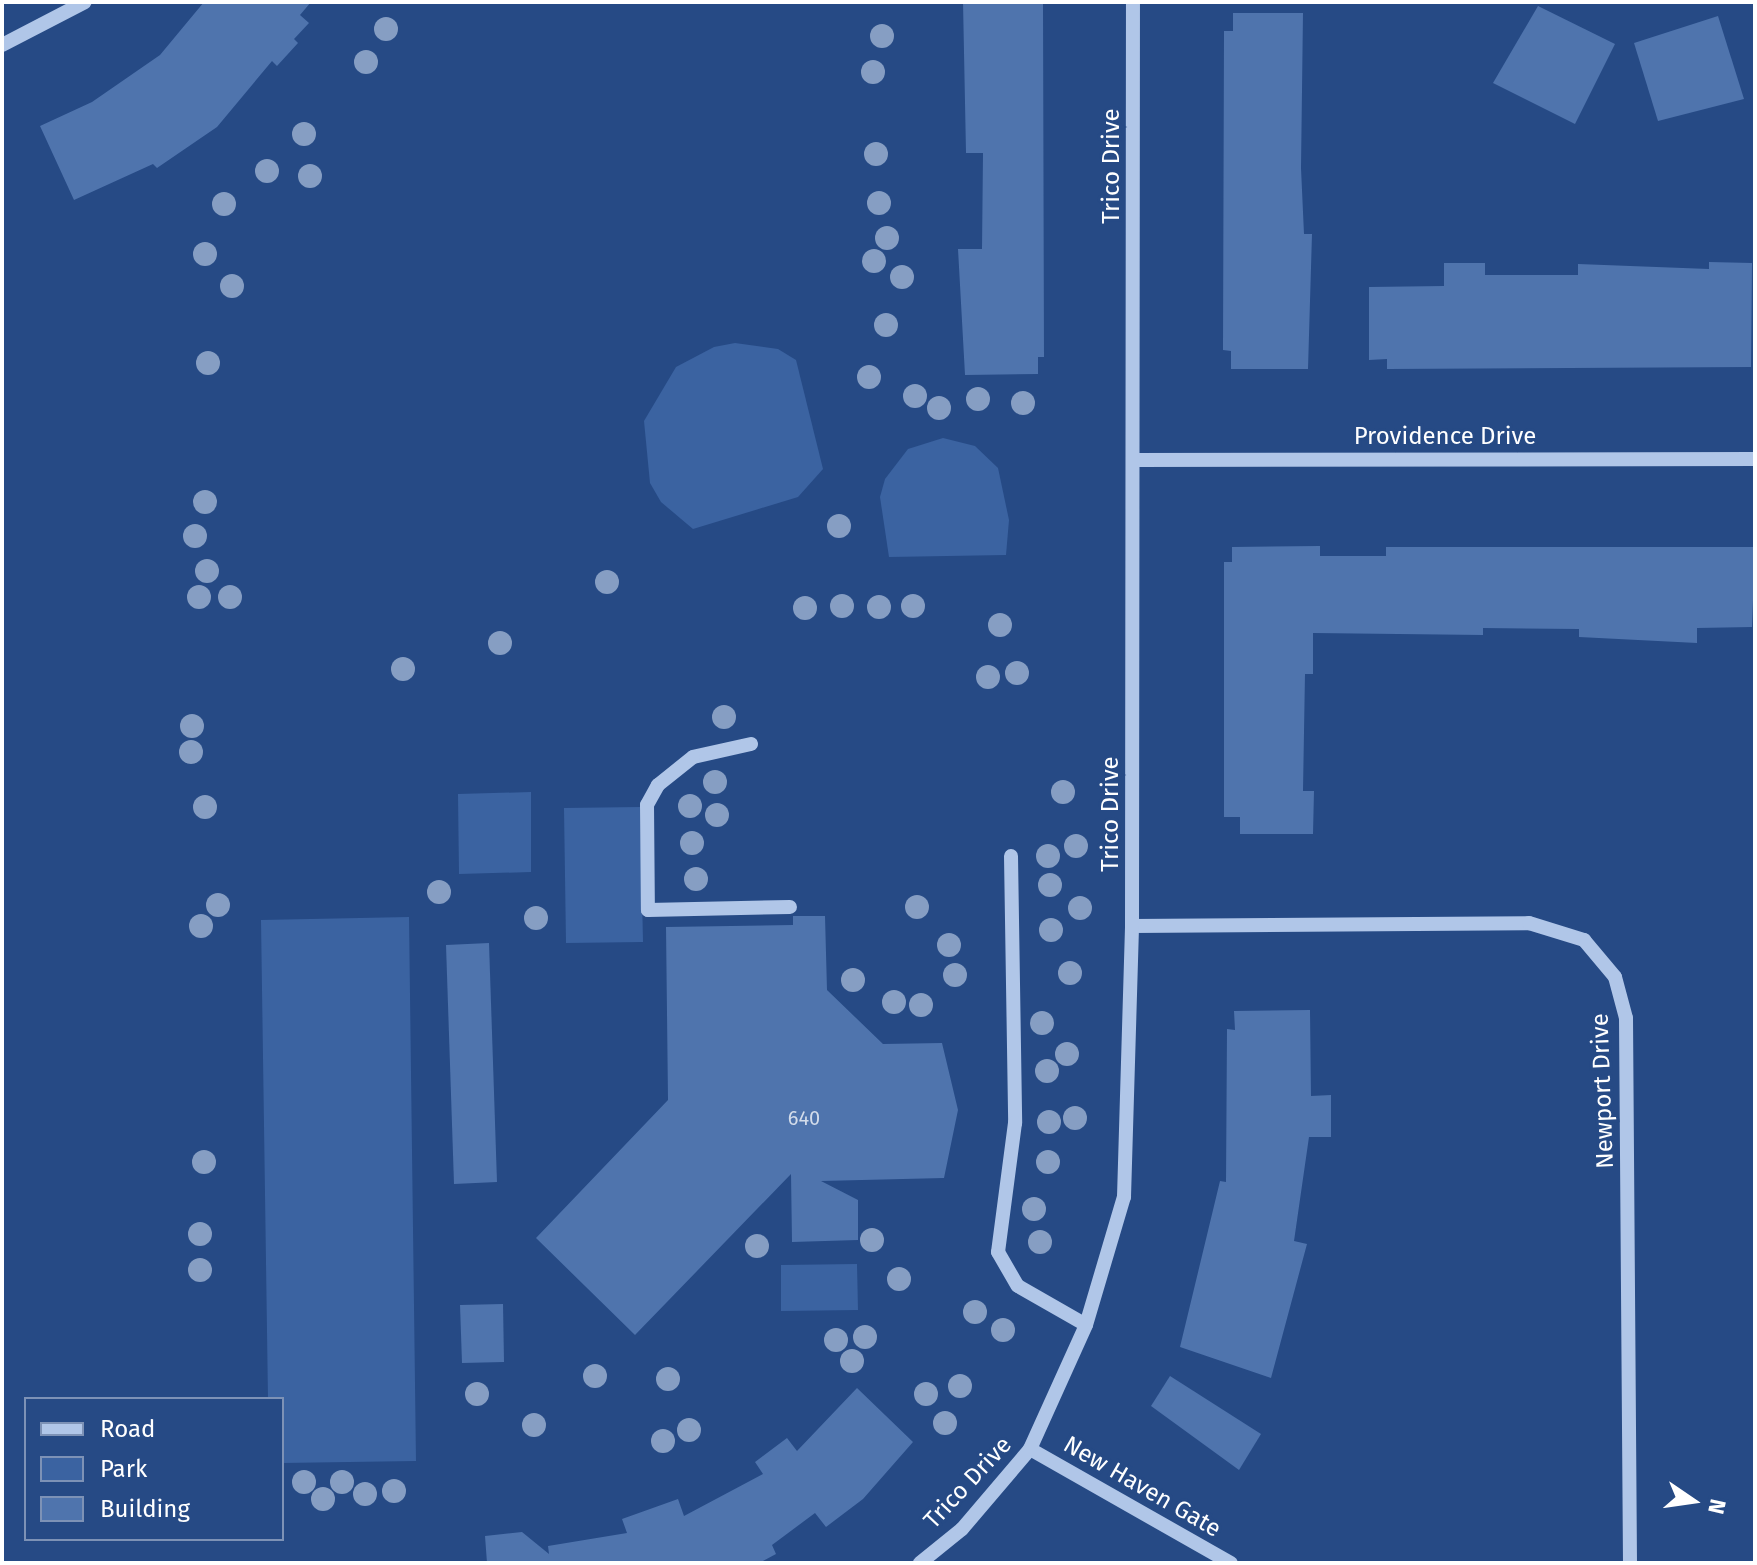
<!DOCTYPE html>
<html>
<head>
<meta charset="utf-8">
<style>
  body { margin:0 }
  #map { position:relative; width:1757px; height:1565px; overflow:hidden; background:#264a85; font-family:"Fira Sans",sans-serif }
  div>[style] { position:absolute }
  .green>* { inset:0; background:#3b63a1 }
  .building>* { inset:0; background:#4f74ad }
  .minor>* { height:14px; margin:-7px; padding:0 7px; transform-origin:7px; border-radius:7px; background:#b0c6e8 }
  .trees>* { width:24px; height:24px; margin:-12px; border-radius:50%; background:#869ec3 }
  span { translate:-50% -50%; white-space:nowrap; text-align:center; line-height:1.15; -webkit-text-stroke:6px #264a85; paint-order:stroke }
  .number-label { font-size:20px; color:#d3dcea }
  .number-label span { -webkit-text-stroke-width:0 }
  .street-label { font-size:24px; color:#fff }
  .frame { position:absolute; inset:0; border:4px solid #fff; pointer-events:none }
  .legend { position:absolute; left:24px; top:1397px; width:260px; height:144px; box-sizing:border-box; background:#264a85; border:2px solid #7d92b6; margin:0; padding:10px 14px; list-style:none; font-size:24px; color:#fff }
  .legend li { display:flex; align-items:center; gap:16px; height:40px }
  .legend b { width:40px; border:2px solid #7d92b6 }
  .north { position:absolute; left:1653px; top:1461px; width:80px; height:80px; -webkit-text-stroke:6px #264a85; paint-order:stroke; rotate:103deg; font-size:22px; font-weight:700; line-height:32px; text-align:center; color:#fff }
  .north::after { content:''; display:block; margin:auto; width:28px; height:36px; background:#fff; clip-path:polygon(50% 0,100% 100%,50% 72%,0 100%) }
</style>
</head>
<body>
<div id="map">
  <div class="green">
    <i style="clip-path:polygon(735px 343px,778px 349px,796px 360px,823px 469px,798px 497px,693px 529px,661px 502px,650px 483px,644px 421px,676px 367px,714px 347px)"></i>
    <i style="clip-path:polygon(943px 438px,975px 446px,998px 468px,1009px 520px,1006px 555px,889px 557px,880px 497px,885px 479px,908px 449px)"></i>
    <i style="clip-path:polygon(531px 792px,531px 872px,459px 874px,458px 794px)"></i>
    <i style="clip-path:polygon(640px 807px,643px 942px,566px 943px,564px 808px)"></i>
    <i style="clip-path:polygon(409px 917px,416px 1461px,282px 1463px,282px 1399px,268px 1399px,261px 920px)"></i>
    <i style="clip-path:polygon(857px 1264px,858px 1310px,781px 1311px,781px 1265px)"></i>
  </div>
  <div class="building">
    <i style="clip-path:polygon(204px 2px,311px 2px,300px 15px,309px 23px,294px 39px,298px 43px,277px 66px,272px 61px,217px 127px,157px 168px,153px 164px,74px 200px,40px 126px,92px 102px,160px 55px)"></i>
    <i style="clip-path:polygon(963px 2px,1043px 2px,1044px 357px,1038px 357px,1038px 374px,965px 375px,958px 249px,982px 249px,983px 153px,966px 153px)"></i>
    <i style="clip-path:polygon(1538px 6px,1615px 44px,1575px 124px,1493px 83px)"></i>
    <i style="clip-path:polygon(1233px 13px,1303px 13px,1301px 168px,1304px 234px,1312px 234px,1308px 369px,1231px 369px,1231px 351px,1223px 350px,1224px 31px,1233px 31px)"></i>
    <i style="clip-path:polygon(1718px 16px,1744px 99px,1658px 121px,1634px 43px)"></i>
    <i style="clip-path:polygon(1709px 262px,1752px 263px,1751px 367px,1387px 369px,1387px 359px,1369px 360px,1369px 287px,1444px 286px,1444px 263px,1485px 263px,1485px 275px,1578px 275px,1578px 264px,1709px 269px)"></i>
    <i style="clip-path:polygon(1320px 546px,1320px 556px,1386px 556px,1386px 547px,1755px 547px,1752px 627px,1697px 628px,1697px 643px,1579px 637px,1579px 629px,1483px 628px,1483px 635px,1313px 633px,1313px 674px,1305px 674px,1303px 791px,1314px 791px,1313px 834px,1240px 834px,1240px 817px,1224px 817px,1224px 562px,1232px 562px,1232px 547px)"></i>
    <i style="clip-path:polygon(793px 916px,825px 916px,827px 990px,883px 1044px,942px 1043px,958px 1110px,944px 1178px,821px 1181px,858px 1200px,858px 1240px,792px 1242px,791px 1174px,635px 1335px,536px 1238px,668px 1100px,666px 927px,793px 925px)"></i>
    <i style="clip-path:polygon(489px 943px,497px 1182px,454px 1184px,446px 945px)"></i>
    <i style="clip-path:polygon(1310px 1010px,1311px 1096px,1331px 1095px,1331px 1137px,1309px 1137px,1294px 1241px,1307px 1244px,1271px 1378px,1180px 1347px,1220px 1181px,1226px 1182px,1227px 1029px,1235px 1030px,1234px 1011px)"></i>
    <i style="clip-path:polygon(503px 1304px,504px 1362px,462px 1363px,460px 1305px)"></i>
    <i style="clip-path:polygon(1170px 1376px,1261px 1434px,1239px 1470px,1151px 1406px)"></i>
    <i style="clip-path:polygon(857px 1388px,913px 1442px,863px 1499px,826px 1527px,815px 1513px,772px 1545px,776px 1554px,759px 1563px,487px 1563px,485px 1536px,522px 1532px,549px 1554px,548px 1546px,627px 1533px,622px 1519px,678px 1499px,684px 1516px,763px 1474px,755px 1462px,787px 1438px,797px 1451px)"></i>
  </div>
  <div class="minor">
    <i style="left:2px;top:45px;width:93px;rotate:-27.4deg"></i>
    <i style="left:1135px;top:460px;width:620px;rotate:-0.09deg"></i>
    <i style="left:751px;top:744px;width:59px;rotate:167.4deg"></i>
    <i style="left:693px;top:757px;width:45px;rotate:141.3deg"></i>
    <i style="left:658px;top:785px;width:23px;rotate:119deg"></i>
    <i style="left:647px;top:805px;width:105px;rotate:89.5deg"></i>
    <i style="left:648px;top:910px;width:142px;rotate:-1.2deg"></i>
    <i style="left:1011px;top:856px;width:267px;rotate:89.1deg"></i>
    <i style="left:1015px;top:1123px;width:130px;rotate:97.5deg"></i>
    <i style="left:998px;top:1252px;width:39px;rotate:60deg"></i>
    <i style="left:1018px;top:1286px;width:78px;rotate:29.8deg"></i>
    <i style="left:1132px;top:926px;width:397px;rotate:-0.4deg"></i>
    <i style="left:1529px;top:923px;width:58px;rotate:17.2deg"></i>
    <i style="left:1584px;top:940px;width:48px;rotate:50deg"></i>
    <i style="left:1615px;top:977px;width:42px;rotate:75deg"></i>
    <i style="left:1626px;top:1018px;width:545px;rotate:89.58deg"></i>
    <i style="left:1030px;top:1449px;width:231px;rotate:29.6deg"></i>
    <i style="left:920px;top:1563px;width:54px;rotate:-39deg"></i>
    <i style="left:962px;top:1529px;width:105px;rotate:-49.6deg"></i>
    <i style="left:1030px;top:1449px;width:136px;rotate:-65.7deg"></i>
    <i style="left:1086px;top:1325px;width:134px;rotate:-73.5deg"></i>
    <i style="left:1124px;top:1197px;width:271px;rotate:-88.3deg"></i>
    <i style="left:1132px;top:926px;width:924px;rotate:-89.94deg"></i>
  </div>
  <div class="trees">
    <i style="left:386px;top:29px"></i>
    <i style="left:882px;top:36px"></i>
    <i style="left:366px;top:62px"></i>
    <i style="left:873px;top:72px"></i>
    <i style="left:304px;top:134px"></i>
    <i style="left:876px;top:154px"></i>
    <i style="left:267px;top:171px"></i>
    <i style="left:310px;top:176px"></i>
    <i style="left:879px;top:203px"></i>
    <i style="left:224px;top:204px"></i>
    <i style="left:887px;top:238px"></i>
    <i style="left:205px;top:254px"></i>
    <i style="left:874px;top:261px"></i>
    <i style="left:902px;top:277px"></i>
    <i style="left:232px;top:286px"></i>
    <i style="left:886px;top:325px"></i>
    <i style="left:208px;top:363px"></i>
    <i style="left:869px;top:377px"></i>
    <i style="left:915px;top:396px"></i>
    <i style="left:978px;top:399px"></i>
    <i style="left:1023px;top:403px"></i>
    <i style="left:939px;top:408px"></i>
    <i style="left:205px;top:502px"></i>
    <i style="left:839px;top:526px"></i>
    <i style="left:195px;top:536px"></i>
    <i style="left:207px;top:571px"></i>
    <i style="left:607px;top:582px"></i>
    <i style="left:199px;top:597px"></i>
    <i style="left:230px;top:597px"></i>
    <i style="left:842px;top:606px"></i>
    <i style="left:913px;top:606px"></i>
    <i style="left:879px;top:607px"></i>
    <i style="left:805px;top:608px"></i>
    <i style="left:1000px;top:625px"></i>
    <i style="left:500px;top:643px"></i>
    <i style="left:403px;top:669px"></i>
    <i style="left:1017px;top:673px"></i>
    <i style="left:988px;top:677px"></i>
    <i style="left:724px;top:717px"></i>
    <i style="left:192px;top:726px"></i>
    <i style="left:191px;top:752px"></i>
    <i style="left:715px;top:782px"></i>
    <i style="left:1063px;top:792px"></i>
    <i style="left:690px;top:806px"></i>
    <i style="left:205px;top:807px"></i>
    <i style="left:717px;top:815px"></i>
    <i style="left:692px;top:843px"></i>
    <i style="left:1076px;top:846px"></i>
    <i style="left:1048px;top:856px"></i>
    <i style="left:696px;top:879px"></i>
    <i style="left:1050px;top:885px"></i>
    <i style="left:439px;top:892px"></i>
    <i style="left:218px;top:905px"></i>
    <i style="left:917px;top:907px"></i>
    <i style="left:1080px;top:908px"></i>
    <i style="left:536px;top:918px"></i>
    <i style="left:201px;top:926px"></i>
    <i style="left:1051px;top:930px"></i>
    <i style="left:949px;top:945px"></i>
    <i style="left:1070px;top:973px"></i>
    <i style="left:955px;top:975px"></i>
    <i style="left:853px;top:980px"></i>
    <i style="left:894px;top:1002px"></i>
    <i style="left:921px;top:1005px"></i>
    <i style="left:1042px;top:1023px"></i>
    <i style="left:1067px;top:1054px"></i>
    <i style="left:1047px;top:1071px"></i>
    <i style="left:1075px;top:1118px"></i>
    <i style="left:1049px;top:1122px"></i>
    <i style="left:204px;top:1162px"></i>
    <i style="left:1048px;top:1162px"></i>
    <i style="left:1034px;top:1209px"></i>
    <i style="left:200px;top:1234px"></i>
    <i style="left:872px;top:1240px"></i>
    <i style="left:1040px;top:1242px"></i>
    <i style="left:757px;top:1246px"></i>
    <i style="left:200px;top:1270px"></i>
    <i style="left:899px;top:1279px"></i>
    <i style="left:975px;top:1312px"></i>
    <i style="left:1003px;top:1330px"></i>
    <i style="left:865px;top:1337px"></i>
    <i style="left:836px;top:1340px"></i>
    <i style="left:852px;top:1361px"></i>
    <i style="left:595px;top:1376px"></i>
    <i style="left:668px;top:1379px"></i>
    <i style="left:960px;top:1386px"></i>
    <i style="left:477px;top:1394px"></i>
    <i style="left:926px;top:1394px"></i>
    <i style="left:945px;top:1423px"></i>
    <i style="left:534px;top:1425px"></i>
    <i style="left:689px;top:1430px"></i>
    <i style="left:663px;top:1441px"></i>
    <i style="left:304px;top:1482px"></i>
    <i style="left:342px;top:1482px"></i>
    <i style="left:394px;top:1491px"></i>
    <i style="left:365px;top:1494px"></i>
    <i style="left:323px;top:1499px"></i>
  </div>
  <div class="number-label">
    <span style="left:804px;top:1118px">640</span>
  </div>
  <div class="street-label">
    <span style="left:1112px;top:166px;rotate:-90deg">Trico Drive</span>
    <span style="left:1445px;top:437px">Providence Drive</span>
    <span style="left:1111px;top:814px;rotate:-90deg">Trico Drive</span>
    <span style="left:1603px;top:1091px;rotate:-92deg">Newport Drive</span>
    <span style="left:968px;top:1483px;rotate:-47deg">Trico Drive</span>
    <span style="left:1142px;top:1487px;rotate:30deg">New Haven Gate</span>
  </div>
  <div class="frame"></div>
  <ul class="legend">
  <li><b style="height:10px;background:#b0c6e8"></b>Road</li>
  <li><b style="height:22px;background:#3b63a1"></b>Park</li>
  <li><b style="height:22px;background:#4f74ad"></b>Building</li>
  </ul>
  <div class="north">N</div>
</div>
</body>
</html>
